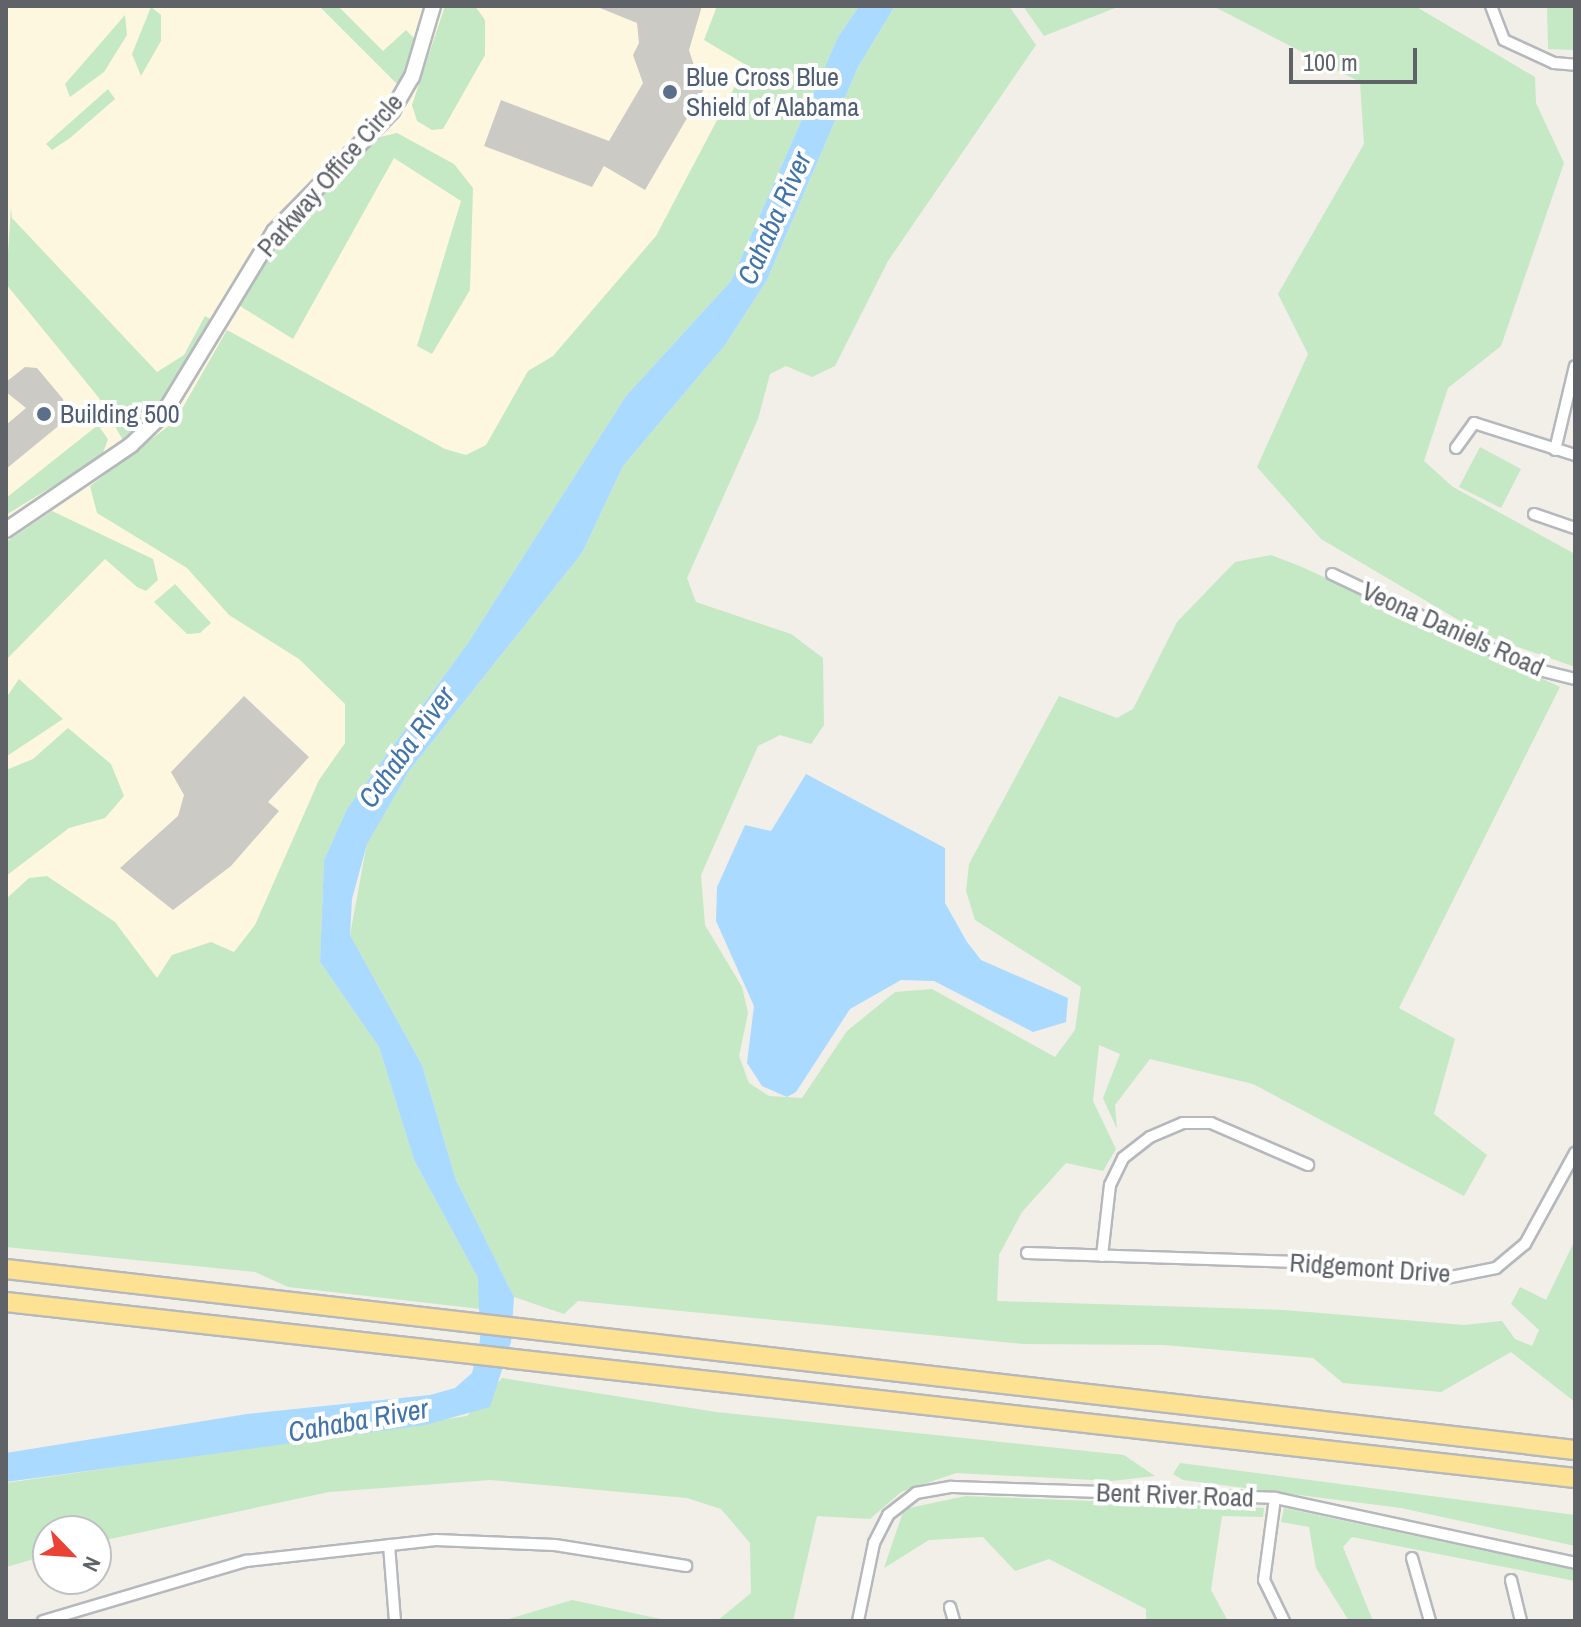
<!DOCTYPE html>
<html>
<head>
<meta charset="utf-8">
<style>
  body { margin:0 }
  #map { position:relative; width:1581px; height:1627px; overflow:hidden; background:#f1efe8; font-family:"Archivo Narrow",sans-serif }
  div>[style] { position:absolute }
  .commercial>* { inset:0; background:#fef7e0 }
  .green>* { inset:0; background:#c5e8c5 }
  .water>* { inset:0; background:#aadaff }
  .building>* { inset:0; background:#cccac5 }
  .roads { filter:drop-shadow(2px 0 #b5b8bc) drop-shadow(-2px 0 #b5b8bc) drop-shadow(0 2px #b5b8bc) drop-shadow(0 -2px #b5b8bc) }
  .street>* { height:10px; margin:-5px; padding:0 5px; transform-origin:5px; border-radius:5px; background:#fff }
  .secondary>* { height:14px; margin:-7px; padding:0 7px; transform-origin:7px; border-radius:7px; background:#fff }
  .highway>* { height:18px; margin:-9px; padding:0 9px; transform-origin:9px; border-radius:9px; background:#fde293 }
  .dots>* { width:22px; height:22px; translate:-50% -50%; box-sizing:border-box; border:4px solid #fff; border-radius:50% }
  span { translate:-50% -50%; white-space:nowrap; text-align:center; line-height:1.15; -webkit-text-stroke:8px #fff; paint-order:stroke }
  .service-label { font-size:26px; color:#4e5e75 }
  .left { translate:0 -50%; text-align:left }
  .street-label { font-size:26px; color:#5f6368 }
  .water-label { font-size:28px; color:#4174aa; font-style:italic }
  .frame { position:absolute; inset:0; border:8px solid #5f6368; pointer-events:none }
  .north { position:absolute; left:32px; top:1515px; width:80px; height:80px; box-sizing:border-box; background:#fff; border:2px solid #bfc1c3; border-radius:50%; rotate:115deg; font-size:22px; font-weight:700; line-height:32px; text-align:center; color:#5f6368 }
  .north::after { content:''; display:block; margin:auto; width:28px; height:36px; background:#ea4335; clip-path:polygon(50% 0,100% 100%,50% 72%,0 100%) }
  .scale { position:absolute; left:1289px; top:48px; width:128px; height:36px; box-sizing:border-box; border:4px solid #5f6368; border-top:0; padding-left:10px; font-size:24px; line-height:28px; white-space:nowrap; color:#5f6368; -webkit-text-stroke:6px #fff; paint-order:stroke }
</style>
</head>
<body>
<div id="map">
  <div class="commercial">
    <i style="clip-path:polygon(6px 6px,814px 6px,435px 577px,249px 989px,6px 1129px)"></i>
  </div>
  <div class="green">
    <i style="clip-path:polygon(319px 6px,338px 6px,383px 51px,406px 30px,415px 39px,399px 86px)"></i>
    <i style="clip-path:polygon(445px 6px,475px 6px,485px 20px,485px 55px,443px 129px,432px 130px,417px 121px,412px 105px)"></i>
    <i style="clip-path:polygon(717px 6px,859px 6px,838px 37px,731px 281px,626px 396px,468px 643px,347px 809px,324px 860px,320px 962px,379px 1047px,414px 1160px,478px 1278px,481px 1309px,288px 1287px,255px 1272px,6px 1247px,6px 899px,29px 878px,47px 876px,115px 922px,157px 978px,172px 955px,211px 942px,234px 952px,255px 925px,319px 780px,345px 743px,345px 704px,299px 659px,229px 615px,187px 568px,97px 513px,90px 486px,175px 421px,227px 330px,445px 449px,466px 455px,486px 445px,528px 371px,553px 356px,656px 236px,746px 65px,704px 40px)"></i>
    <i style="clip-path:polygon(895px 6px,1009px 6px,1036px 45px,888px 261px,835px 366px,812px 377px,786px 366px,770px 374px,758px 419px,687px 578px,696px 602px,791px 634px,823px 658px,824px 725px,811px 744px,780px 735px,758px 746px,701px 875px,705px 925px,742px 987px,748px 1013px,739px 1056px,749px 1083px,769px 1096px,802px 1098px,847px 1031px,895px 992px,932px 989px,1055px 1057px,1075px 1030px,1081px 987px,975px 920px,966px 891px,969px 864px,1059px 696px,1117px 718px,1133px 709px,1177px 622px,1235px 562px,1271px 555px,1302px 567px,1560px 687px,1399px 1008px,1455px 1039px,1434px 1114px,1487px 1155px,1464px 1196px,1253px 1084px,1150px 1059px,1115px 1105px,1117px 1129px,1103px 1098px,1120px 1054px,1099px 1045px,1093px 1101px,1116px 1149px,1103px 1171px,1066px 1163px,1022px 1212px,999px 1255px,997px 1301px,1284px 1310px,1464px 1325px,1502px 1321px,1515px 1339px,1532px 1346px,1539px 1330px,1511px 1304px,1520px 1287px,1546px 1300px,1575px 1240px,1575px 1402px,1511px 1352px,1441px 1392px,1343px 1383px,1313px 1358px,1164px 1345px,1024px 1344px,578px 1301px,564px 1314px,514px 1297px,456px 1180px,422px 1065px,350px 935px,367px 843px,409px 771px,582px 553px,623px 466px,725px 345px,767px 280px,858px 67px)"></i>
    <i style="clip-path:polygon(1023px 6px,1120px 6px,1044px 36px)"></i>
    <i style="clip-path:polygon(1213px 6px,1415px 6px,1535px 77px,1536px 103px,1564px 163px,1501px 346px,1448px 388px,1424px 461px,1453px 487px,1575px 554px,1575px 667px,1484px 635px,1321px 539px,1257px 467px,1308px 354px,1278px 294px,1364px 144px,1360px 82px)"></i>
    <i style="clip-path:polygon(1547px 6px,1575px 6px,1575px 50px,1548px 49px)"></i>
    <i style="clip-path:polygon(151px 7px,161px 15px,161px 41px,141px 76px,132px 54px)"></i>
    <i style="clip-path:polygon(125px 15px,127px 35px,104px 72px,70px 97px,65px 84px)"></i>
    <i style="clip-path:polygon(108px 89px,115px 99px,70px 138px,52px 150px,46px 144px)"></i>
    <i style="clip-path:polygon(397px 133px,454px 164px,473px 188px,470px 290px,432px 354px,417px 346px,461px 201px,394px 158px,293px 339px,237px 304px,279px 235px,380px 137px)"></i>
    <i style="clip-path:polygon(11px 207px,12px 218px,157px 372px,184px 355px,205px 316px,214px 321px,161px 411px,124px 442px,99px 398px,6px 284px)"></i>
    <i style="clip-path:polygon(98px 425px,108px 439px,102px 456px,6px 515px,6px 498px)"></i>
    <i style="clip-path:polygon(1480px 447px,1521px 469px,1501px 508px,1459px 487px)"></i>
    <i style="clip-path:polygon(52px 511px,153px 559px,158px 580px,146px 591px,137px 587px,105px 559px,6px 660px,6px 542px)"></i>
    <i style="clip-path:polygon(175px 584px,211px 623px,200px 633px,187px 634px,154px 602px)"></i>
    <i style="clip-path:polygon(19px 679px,63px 719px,7px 756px,6px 698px)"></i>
    <i style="clip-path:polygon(68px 728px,111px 764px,124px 796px,105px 818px,69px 828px,6px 876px,6px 770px,33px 759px)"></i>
    <i style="clip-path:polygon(502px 1378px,716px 1412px,1124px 1455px,1155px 1476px,1112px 1481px,956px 1473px,901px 1492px,870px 1519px,817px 1516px,793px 1621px,717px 1621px,751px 1593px,750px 1543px,721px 1509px,687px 1498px,490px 1480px,329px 1492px,96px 1542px,96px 1531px,48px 1531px,48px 1555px,6px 1567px,6px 1483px,467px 1416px)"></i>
    <i style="clip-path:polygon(1180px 1463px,1575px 1515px,1575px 1546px,1401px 1508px,1183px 1480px,1173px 1474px)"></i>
    <i style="clip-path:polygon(966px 1496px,1264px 1508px,1263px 1517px,1222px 1516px,1211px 1590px,1228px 1621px,1146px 1621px,1146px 1609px,1049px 1559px,1015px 1571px,983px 1537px,929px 1540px,884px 1568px,904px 1509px)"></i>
    <i style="clip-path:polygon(1284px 1508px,1575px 1570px,1575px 1581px,1352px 1537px,1343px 1547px,1373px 1621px,1349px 1621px,1316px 1568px,1309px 1527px,1281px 1522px)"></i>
    <i style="clip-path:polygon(572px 1600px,670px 1621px,502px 1621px)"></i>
  </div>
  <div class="water">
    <i style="clip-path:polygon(859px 6px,895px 6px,858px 67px,767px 280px,725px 345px,623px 466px,582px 553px,409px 771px,367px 844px,352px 899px,350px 935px,422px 1065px,456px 1180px,514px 1297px,511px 1342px,490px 1407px,425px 1425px,6px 1482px,6px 1453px,247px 1414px,430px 1395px,455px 1388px,472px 1373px,480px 1340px,478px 1278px,414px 1160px,379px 1047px,320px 962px,324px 860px,347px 809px,468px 643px,626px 396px,731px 281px,838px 37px)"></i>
    <i style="clip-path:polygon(806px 774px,945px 848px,945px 903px,967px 942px,981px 960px,1068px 998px,1066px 1022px,1033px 1032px,934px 981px,901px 980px,850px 1009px,796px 1092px,787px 1097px,762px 1086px,747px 1063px,754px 1006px,716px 921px,717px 887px,745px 825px,771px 831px)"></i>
  </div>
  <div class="building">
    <i style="clip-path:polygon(595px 6px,702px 6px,689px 50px,698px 78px,711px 77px,645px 190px,604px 166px,592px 187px,484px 146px,501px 100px,609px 141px,643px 83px,633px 55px,639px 43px,637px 23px)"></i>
    <i style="clip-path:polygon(25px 367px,37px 368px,63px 399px,67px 419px,6px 469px,6px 425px,26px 408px,6px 392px,6px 382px)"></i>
    <i style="clip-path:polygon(244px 696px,309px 757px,268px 802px,279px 811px,231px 866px,173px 910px,120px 868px,178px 816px,184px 795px,171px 772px)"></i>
  </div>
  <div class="roads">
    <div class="street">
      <i style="left:1491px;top:6px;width:36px;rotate:69deg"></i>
      <i style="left:1504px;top:40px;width:55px;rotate:24.7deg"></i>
      <i style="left:1554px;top:63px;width:21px;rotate:5deg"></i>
      <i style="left:1456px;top:448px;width:31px;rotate:-54deg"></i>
      <i style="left:1474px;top:423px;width:106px;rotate:17.6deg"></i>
      <i style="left:1555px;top:450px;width:86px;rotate:-76.6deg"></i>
      <i style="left:1534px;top:514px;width:43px;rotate:18.9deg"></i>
      <i style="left:1332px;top:574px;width:220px;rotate:25.3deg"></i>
      <i style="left:1531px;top:668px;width:45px;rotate:14deg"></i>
      <i style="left:1027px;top:1253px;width:278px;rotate:1.9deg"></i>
      <i style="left:1305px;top:1262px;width:142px;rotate:6.5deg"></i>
      <i style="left:1446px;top:1278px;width:51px;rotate:-11.3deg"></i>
      <i style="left:1496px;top:1268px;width:38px;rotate:-40deg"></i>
      <i style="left:1525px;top:1244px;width:104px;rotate:-61.2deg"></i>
      <i style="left:1102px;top:1256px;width:71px;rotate:-83.6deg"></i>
      <i style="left:1110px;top:1185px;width:30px;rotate:-64deg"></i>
      <i style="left:1123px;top:1158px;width:34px;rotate:-38deg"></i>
      <i style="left:1150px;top:1137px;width:36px;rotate:-23deg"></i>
      <i style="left:1183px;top:1123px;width:28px"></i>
      <i style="left:1211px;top:1123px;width:106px;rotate:23.4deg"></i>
      <i style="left:1275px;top:1498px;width:83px;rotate:97.6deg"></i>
      <i style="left:1264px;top:1580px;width:46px;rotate:64deg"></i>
      <i style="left:389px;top:1545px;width:76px;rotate:85.5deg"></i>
      <i style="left:1412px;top:1558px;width:66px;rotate:74.1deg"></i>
      <i style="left:1511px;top:1580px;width:42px;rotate:76.3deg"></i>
      <i style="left:950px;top:1607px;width:15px;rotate:74deg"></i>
      <i style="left:43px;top:1621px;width:212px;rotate:-16.5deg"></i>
      <i style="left:246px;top:1561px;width:191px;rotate:-6.3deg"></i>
      <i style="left:436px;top:1540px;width:119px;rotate:2.4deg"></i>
      <i style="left:555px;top:1545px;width:133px;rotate:9.1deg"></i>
      <i style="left:858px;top:1621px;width:80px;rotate:-78.4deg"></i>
      <i style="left:874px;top:1543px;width:31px;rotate:-63deg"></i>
      <i style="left:888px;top:1515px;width:36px;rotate:-38deg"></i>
      <i style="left:916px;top:1493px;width:36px;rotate:-10deg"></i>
      <i style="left:951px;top:1487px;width:324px;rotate:1.9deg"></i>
      <i style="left:1275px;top:1498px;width:307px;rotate:12.2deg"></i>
    </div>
    <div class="secondary">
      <i style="left:6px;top:530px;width:151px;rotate:-34.2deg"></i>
      <i style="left:131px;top:445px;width:46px;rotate:-44.1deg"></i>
      <i style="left:164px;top:413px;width:212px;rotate:-58.7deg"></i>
      <i style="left:274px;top:232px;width:169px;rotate:-45.7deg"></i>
      <i style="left:392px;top:111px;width:39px;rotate:-60deg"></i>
      <i style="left:412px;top:77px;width:74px;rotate:-73.5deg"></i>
    </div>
    <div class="highway">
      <i style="left:6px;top:1269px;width:1579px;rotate:6.58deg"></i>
      <i style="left:6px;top:1302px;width:1579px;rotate:6.4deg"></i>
    </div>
  </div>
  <div class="dots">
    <i style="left:670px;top:92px;background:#5c6f8a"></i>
    <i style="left:44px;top:414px;background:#5c6f8a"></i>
  </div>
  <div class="service-label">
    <span class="left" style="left:686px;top:92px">Blue Cross Blue<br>Shield of Alabama</span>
    <span class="left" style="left:60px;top:414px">Building 500</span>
  </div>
  <div class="street-label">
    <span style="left:330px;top:175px;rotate:-49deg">Parkway Office Circle</span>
    <span style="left:1453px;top:629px;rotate:24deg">Veona Daniels Road</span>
    <span style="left:1370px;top:1268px;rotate:4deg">Ridgemont Drive</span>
    <span style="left:1175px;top:1495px;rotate:2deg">Bent River Road</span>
  </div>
  <div class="water-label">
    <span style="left:774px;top:218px;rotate:-66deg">Cahaba River</span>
    <span style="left:406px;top:747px;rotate:-54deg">Cahaba River</span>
    <span style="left:358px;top:1420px;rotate:-10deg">Cahaba River</span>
  </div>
  <div class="frame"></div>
  <div class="north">N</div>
  <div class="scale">100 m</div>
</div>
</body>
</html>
